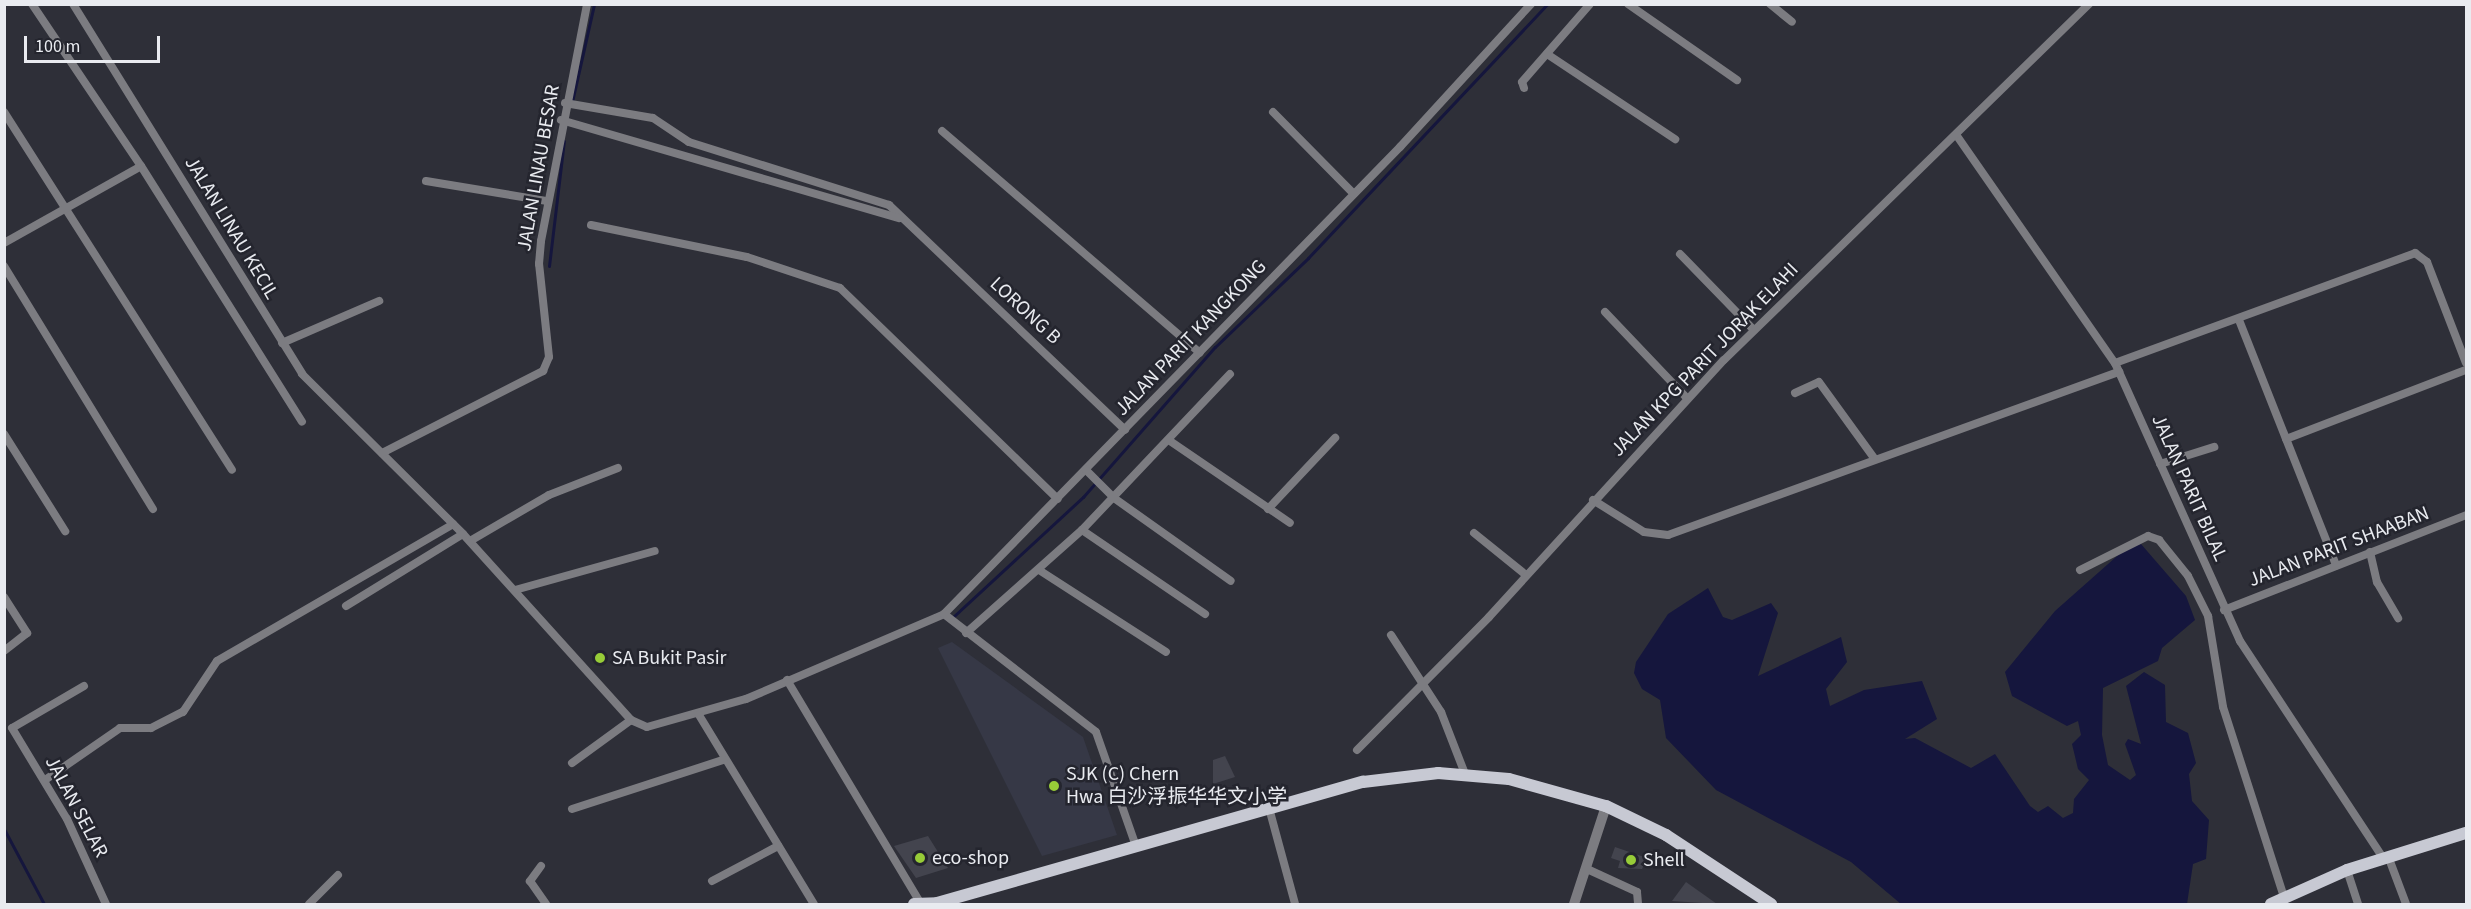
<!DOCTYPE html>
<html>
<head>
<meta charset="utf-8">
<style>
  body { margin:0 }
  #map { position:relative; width:2471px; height:909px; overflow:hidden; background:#2e2f38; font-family:"Source Sans 3","Noto Sans SC",sans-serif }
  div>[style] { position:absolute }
  .built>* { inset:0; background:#363846 }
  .water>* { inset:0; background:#15163d }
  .stream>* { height:3px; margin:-1.5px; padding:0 1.5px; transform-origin:1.5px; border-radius:1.5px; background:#15163d }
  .building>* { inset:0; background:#43444e }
  .minor>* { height:8px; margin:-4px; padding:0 4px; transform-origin:4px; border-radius:4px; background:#7c7c81 }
  .tertiary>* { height:10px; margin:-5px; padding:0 5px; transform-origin:5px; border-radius:5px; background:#7c7c81 }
  .primary>* { height:12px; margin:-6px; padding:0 6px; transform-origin:6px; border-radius:6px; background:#c7c9d3 }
  .dots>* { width:16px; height:16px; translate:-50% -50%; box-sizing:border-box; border:3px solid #24252e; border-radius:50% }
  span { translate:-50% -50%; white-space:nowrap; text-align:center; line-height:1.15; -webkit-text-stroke:5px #24252e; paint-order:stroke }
  .street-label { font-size:20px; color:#e9ebf0 }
  .poi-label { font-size:20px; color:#e9ebf0 }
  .left { translate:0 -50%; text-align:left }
  .frame { position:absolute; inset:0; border:6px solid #e9ebf0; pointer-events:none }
  .scale { position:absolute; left:24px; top:36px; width:136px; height:27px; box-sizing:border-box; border:3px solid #e9ebf0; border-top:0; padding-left:8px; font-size:18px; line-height:21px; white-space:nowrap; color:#e9ebf0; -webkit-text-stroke:4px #24252e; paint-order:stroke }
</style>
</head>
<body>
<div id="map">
  <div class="built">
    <i style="clip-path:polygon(952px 642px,1083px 737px,1117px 835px,1042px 856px,938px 648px)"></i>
  </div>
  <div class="water">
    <i style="clip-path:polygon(2141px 544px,2186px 596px,2195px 620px,2162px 648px,2158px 661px,2103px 688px,2102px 735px,2108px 765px,2130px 780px,2136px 775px,2125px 744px,2128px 739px,2141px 744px,2126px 686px,2144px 672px,2165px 685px,2166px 722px,2188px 733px,2196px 763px,2189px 774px,2192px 801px,2209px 820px,2206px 859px,2193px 864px,2187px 904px,1901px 904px,1851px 862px,1716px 790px,1666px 738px,1660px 700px,1642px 689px,1634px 673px,1636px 662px,1668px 614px,1708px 588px,1723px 617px,1732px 620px,1771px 603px,1778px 613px,1758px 676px,1841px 637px,1847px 662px,1826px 689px,1830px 706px,1864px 690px,1922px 681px,1937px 719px,1905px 739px,1915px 738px,1971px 768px,1995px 754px,2030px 806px,2038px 812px,2048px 806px,2063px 818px,2073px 813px,2074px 799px,2089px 780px,2078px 769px,2072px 744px,2081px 735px,2078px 721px,2067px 726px,2012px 696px,2005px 672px,2055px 611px,2125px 549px)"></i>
  </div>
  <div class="stream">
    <i style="left:572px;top:102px;width:100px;rotate:-77.3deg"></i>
    <i style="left:549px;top:266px;width:126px;rotate:-83.2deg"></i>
    <i style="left:954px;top:616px;width:176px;rotate:-42.7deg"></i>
    <i style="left:1083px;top:497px;width:200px;rotate:-48.7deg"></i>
    <i style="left:1215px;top:347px;width:129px;rotate:-43.7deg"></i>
    <i style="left:1308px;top:258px;width:349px;rotate:-46.7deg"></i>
    <i style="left:4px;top:829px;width:85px;rotate:61.9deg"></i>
  </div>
  <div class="building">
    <i style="clip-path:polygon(1225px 756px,1235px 777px,1213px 784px,1213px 760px)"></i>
    <i style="clip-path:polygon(928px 836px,948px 868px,916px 878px,894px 846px)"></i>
    <i style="clip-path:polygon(1615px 847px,1647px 858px,1642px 869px,1618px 868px,1620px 861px,1611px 858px)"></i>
    <i style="clip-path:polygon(1686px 882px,1717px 904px,1672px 901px)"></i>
  </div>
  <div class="minor">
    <i style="left:32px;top:4px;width:195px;rotate:56.1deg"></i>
    <i style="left:73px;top:4px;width:435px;rotate:58.2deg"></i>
    <i style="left:302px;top:374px;width:227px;rotate:44.8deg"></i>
    <i style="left:463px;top:534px;width:251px;rotate:47.9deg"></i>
    <i style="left:631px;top:720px;width:17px;rotate:24deg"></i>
    <i style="left:647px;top:727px;width:103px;rotate:-15.8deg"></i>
    <i style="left:746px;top:699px;width:215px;rotate:-23.2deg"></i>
    <i style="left:944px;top:614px;width:653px;rotate:-45.68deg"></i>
    <i style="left:1400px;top:147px;width:194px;rotate:-47.5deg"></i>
    <i style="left:1628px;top:4px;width:133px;rotate:34.9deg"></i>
    <i style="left:1770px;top:4px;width:28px;rotate:39deg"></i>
    <i style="left:1547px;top:54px;width:154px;rotate:33.6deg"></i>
    <i style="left:1524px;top:88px;width:6px;rotate:-108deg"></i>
    <i style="left:1522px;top:82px;width:103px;rotate:-48.9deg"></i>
    <i style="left:565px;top:103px;width:89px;rotate:9.7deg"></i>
    <i style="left:653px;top:118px;width:43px;rotate:33.7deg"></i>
    <i style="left:689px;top:142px;width:210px;rotate:17.5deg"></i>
    <i style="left:889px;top:205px;width:326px;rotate:43.6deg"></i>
    <i style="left:4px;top:112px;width:424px;rotate:57.5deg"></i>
    <i style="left:1273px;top:112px;width:115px;rotate:45.4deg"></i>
    <i style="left:561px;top:120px;width:352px;rotate:16.2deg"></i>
    <i style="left:942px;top:131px;width:340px;rotate:40.7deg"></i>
    <i style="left:1957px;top:136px;width:277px;rotate:55.2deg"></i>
    <i style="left:2115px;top:363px;width:305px;rotate:65.8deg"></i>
    <i style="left:2240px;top:641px;width:260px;rotate:56.6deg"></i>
    <i style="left:426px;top:181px;width:123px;rotate:9.4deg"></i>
    <i style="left:591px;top:225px;width:159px;rotate:11.6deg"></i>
    <i style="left:747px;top:257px;width:98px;rotate:18.4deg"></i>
    <i style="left:840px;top:288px;width:303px;rotate:44.1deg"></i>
    <i style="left:4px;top:243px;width:157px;rotate:-29.3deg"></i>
    <i style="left:141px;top:166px;width:302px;rotate:57.8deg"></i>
    <i style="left:1680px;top:254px;width:106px;rotate:45.8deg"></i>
    <i style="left:4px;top:266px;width:285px;rotate:58.5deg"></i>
    <i style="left:1605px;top:312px;width:119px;rotate:46.4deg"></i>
    <i style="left:2239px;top:320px;width:264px;rotate:68.4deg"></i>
    <i style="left:282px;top:343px;width:106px;rotate:-23.4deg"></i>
    <i style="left:2115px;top:363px;width:320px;rotate:-20.1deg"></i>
    <i style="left:2415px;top:253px;width:15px;rotate:37deg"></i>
    <i style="left:2427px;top:262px;width:108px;rotate:68.9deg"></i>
    <i style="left:1795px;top:393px;width:26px;rotate:-25deg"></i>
    <i style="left:1819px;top:382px;width:94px;rotate:54.1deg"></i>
    <i style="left:4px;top:434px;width:115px;rotate:57.8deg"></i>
    <i style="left:2286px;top:439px;width:193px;rotate:-21deg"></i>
    <i style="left:1170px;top:441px;width:145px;rotate:34.3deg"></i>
    <i style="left:382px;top:453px;width:181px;rotate:-27deg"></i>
    <i style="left:543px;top:371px;width:15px;rotate:-67deg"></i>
    <i style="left:549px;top:357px;width:94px;rotate:-96.1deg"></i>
    <i style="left:539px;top:264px;width:23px;rotate:-85deg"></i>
    <i style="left:541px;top:241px;width:241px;rotate:-79deg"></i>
    <i style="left:2160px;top:464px;width:57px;rotate:-17.5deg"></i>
    <i style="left:1086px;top:470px;width:40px;rotate:45deg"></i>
    <i style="left:1114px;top:498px;width:143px;rotate:35.4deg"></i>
    <i style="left:1593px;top:500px;width:60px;rotate:32.1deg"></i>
    <i style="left:1644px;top:532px;width:24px;rotate:7deg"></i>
    <i style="left:1668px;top:535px;width:480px;rotate:-19.9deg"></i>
    <i style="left:1268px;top:509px;width:98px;rotate:-46.7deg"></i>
    <i style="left:1082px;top:530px;width:149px;rotate:34.3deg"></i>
    <i style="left:1474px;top:533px;width:67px;rotate:38.9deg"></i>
    <i style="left:470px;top:541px;width:91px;rotate:-30.2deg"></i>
    <i style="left:549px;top:495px;width:74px;rotate:-21.4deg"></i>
    <i style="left:2370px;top:552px;width:31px;rotate:77deg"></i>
    <i style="left:2377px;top:582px;width:42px;rotate:59.7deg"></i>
    <i style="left:1039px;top:570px;width:151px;rotate:32.8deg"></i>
    <i style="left:2080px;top:570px;width:76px;rotate:-26.6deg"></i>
    <i style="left:2148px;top:536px;width:12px;rotate:20deg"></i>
    <i style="left:2159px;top:540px;width:46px;rotate:51.1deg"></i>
    <i style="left:2188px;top:576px;width:45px;rotate:63.4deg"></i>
    <i style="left:2208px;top:616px;width:92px;rotate:80.6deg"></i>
    <i style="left:2223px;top:707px;width:200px;rotate:72.2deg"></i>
    <i style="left:515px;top:590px;width:145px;rotate:-15.6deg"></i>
    <i style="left:4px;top:597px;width:43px;rotate:57.4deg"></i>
    <i style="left:27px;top:633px;width:29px;rotate:142deg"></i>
    <i style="left:346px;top:606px;width:137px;rotate:-31.6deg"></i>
    <i style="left:2224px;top:610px;width:260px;rotate:-21.4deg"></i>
    <i style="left:944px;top:614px;width:192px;rotate:37.8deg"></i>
    <i style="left:1096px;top:732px;width:121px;rotate:70.7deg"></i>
    <i style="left:966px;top:633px;width:155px;rotate:-41.6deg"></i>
    <i style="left:1082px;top:530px;width:215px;rotate:-46.5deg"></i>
    <i style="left:1391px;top:635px;width:92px;rotate:57deg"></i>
    <i style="left:1441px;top:712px;width:66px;rotate:68.8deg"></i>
    <i style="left:787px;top:680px;width:261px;rotate:59.1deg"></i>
    <i style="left:84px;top:686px;width:83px;rotate:149.7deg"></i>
    <i style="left:12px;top:728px;width:106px;rotate:58.9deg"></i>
    <i style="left:67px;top:819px;width:94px;rotate:65.4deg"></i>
    <i style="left:699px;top:715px;width:221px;rotate:58.7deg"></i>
    <i style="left:1357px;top:750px;width:187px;rotate:-45.2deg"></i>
    <i style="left:1489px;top:617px;width:348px;rotate:-47.6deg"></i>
    <i style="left:1724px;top:360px;width:510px;rotate:-44.28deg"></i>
    <i style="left:572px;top:763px;width:73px;rotate:-36.1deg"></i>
    <i style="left:45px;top:780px;width:91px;rotate:-34.7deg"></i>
    <i style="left:120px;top:728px;width:31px"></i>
    <i style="left:151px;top:728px;width:36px;rotate:-27deg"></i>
    <i style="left:183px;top:712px;width:61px;rotate:-56.3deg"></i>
    <i style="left:217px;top:661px;width:273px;rotate:-30.1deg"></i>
    <i style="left:1269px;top:808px;width:99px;rotate:74.8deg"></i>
    <i style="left:572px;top:809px;width:159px;rotate:-18deg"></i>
    <i style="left:2388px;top:856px;width:51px;rotate:69.4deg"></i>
    <i style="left:541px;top:866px;width:19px;rotate:126deg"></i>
    <i style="left:530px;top:881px;width:28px;rotate:55deg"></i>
    <i style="left:1587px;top:869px;width:55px;rotate:24.7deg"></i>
    <i style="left:1637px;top:892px;width:12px;rotate:85deg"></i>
    <i style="left:2347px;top:870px;width:36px;rotate:72deg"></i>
    <i style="left:712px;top:881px;width:75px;rotate:-27.9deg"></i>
    <i style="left:309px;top:904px;width:41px;rotate:-45deg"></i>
  </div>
  <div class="tertiary">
    <i style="left:1574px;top:904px;width:103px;rotate:-71.9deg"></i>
  </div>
  <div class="primary">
    <i style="left:914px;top:904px;width:23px;rotate:-2deg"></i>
    <i style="left:937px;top:903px;width:443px;rotate:-15.9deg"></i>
    <i style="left:1363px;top:782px;width:76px;rotate:-6.8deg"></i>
    <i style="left:1438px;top:773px;width:71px;rotate:4.8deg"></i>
    <i style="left:1509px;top:779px;width:101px;rotate:15.6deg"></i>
    <i style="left:1606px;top:806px;width:67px;rotate:25.8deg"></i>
    <i style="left:1666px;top:835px;width:126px;rotate:33.3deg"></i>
    <i style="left:2271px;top:904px;width:83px;rotate:-24.1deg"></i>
    <i style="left:2347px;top:870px;width:125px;rotate:-17.3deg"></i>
  </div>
  <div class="dots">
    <i style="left:600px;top:658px;background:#97cc38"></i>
    <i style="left:1054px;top:786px;background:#97cc38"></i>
    <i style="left:920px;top:858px;background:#97cc38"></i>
    <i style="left:1631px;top:860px;background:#97cc38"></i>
  </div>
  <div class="street-label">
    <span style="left:539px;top:168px;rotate:-80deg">JALAN LINAU BESAR</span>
    <span style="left:231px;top:228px;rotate:59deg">JALAN LINAU KECIL</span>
    <span style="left:1025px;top:311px;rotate:43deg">LORONG B</span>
    <span style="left:1191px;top:338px;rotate:-46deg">JALAN PARIT KANGKONG</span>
    <span style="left:1705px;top:360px;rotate:-46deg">JALAN KPG PARIT JORAK ELAHI</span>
    <span style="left:2189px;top:488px;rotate:66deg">JALAN PARIT BILAL</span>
    <span style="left:2339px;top:547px;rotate:-21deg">JALAN PARIT SHAABAN</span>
    <span style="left:76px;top:807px;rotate:62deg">JALAN SELAR</span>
  </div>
  <div class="poi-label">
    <span class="left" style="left:612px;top:658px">SA Bukit Pasir</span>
    <span class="left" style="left:1066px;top:786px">SJK (C) Chern<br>Hwa 白沙浮振华华文小学</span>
    <span class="left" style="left:932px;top:858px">eco-shop</span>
    <span class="left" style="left:1643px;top:860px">Shell</span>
  </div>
  <div class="frame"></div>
  <div class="scale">100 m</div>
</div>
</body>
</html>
